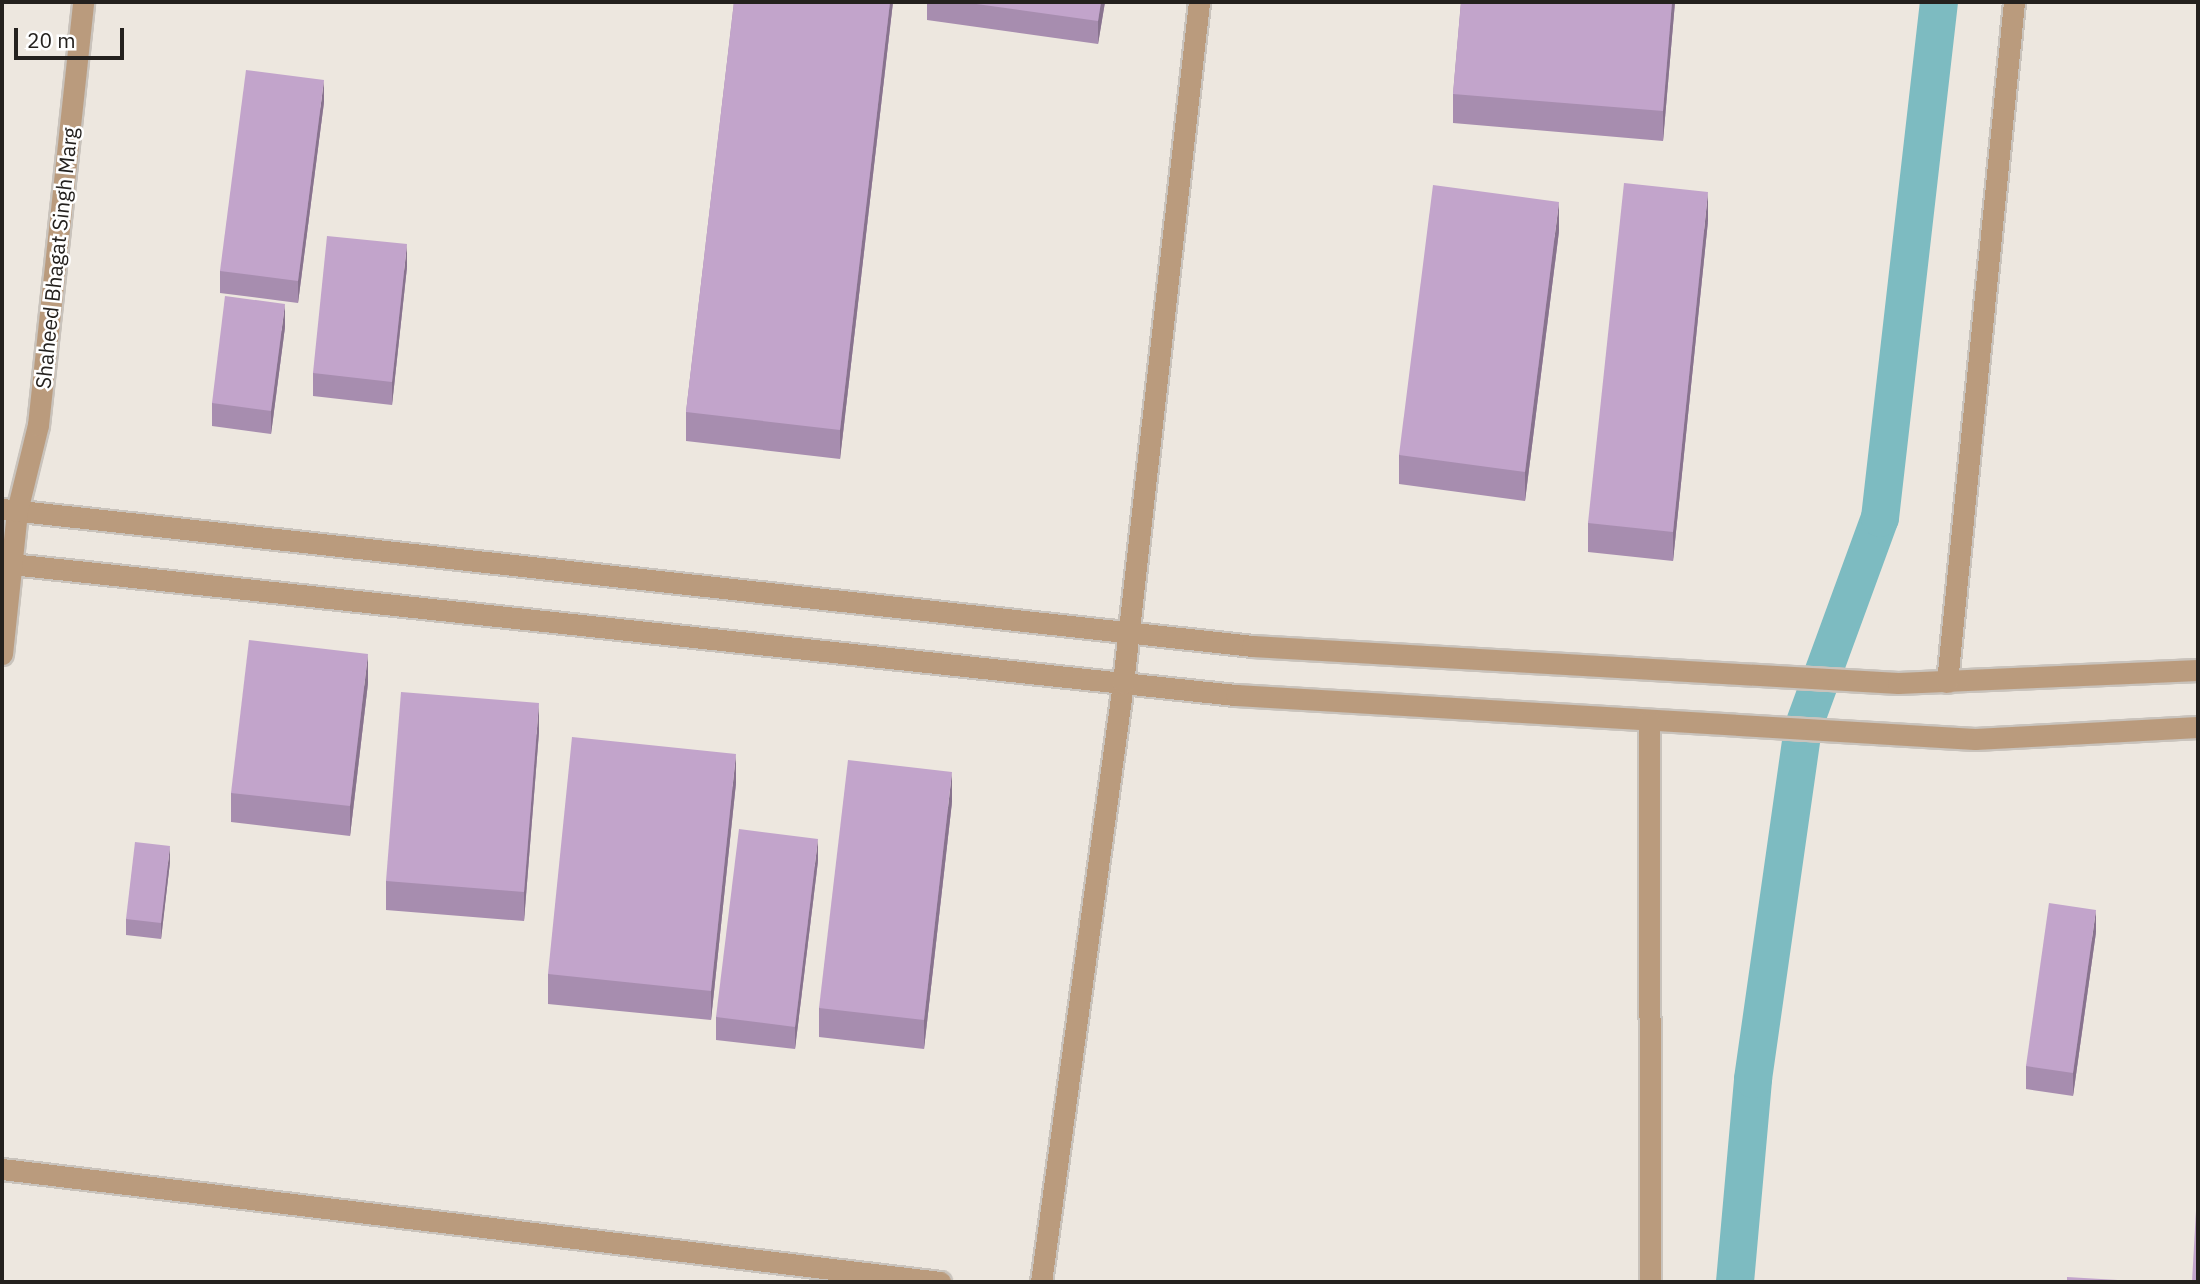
<!DOCTYPE html>
<html>
<head>
<meta charset="utf-8">
<style>
  body { margin:0 }
  #map { position:relative; width:2200px; height:1284px; overflow:hidden; background:#ede7df; font-family:"IBM Plex Sans",sans-serif }
  div>[style] { position:absolute }
  .canal>* { height:38px; margin:-19px; padding:0 19px; transform-origin:19px; border-radius:19px; background:#7dbbc1 }
  .roads { filter:drop-shadow(2px 0 #c9c3bc) drop-shadow(-2px 0 #c9c3bc) drop-shadow(0 2px #c9c3bc) drop-shadow(0 -2px #c9c3bc) }
  .minor>* { height:21px; margin:-10.5px; padding:0 10.5px; transform-origin:10.5px; border-radius:10.5px; background:#ba9b7d }
  .wall>* { inset:0; background:#a78daf }
  .shaded-wall>* { inset:0; background:#88738e }
  .building>* { inset:0; background:#c2a4cb }
  span { translate:-50% -50%; white-space:nowrap; text-align:center; line-height:1.15; -webkit-text-stroke:5px #fff; paint-order:stroke }
  .street-label { font-size:21px; color:#24211e }
  .frame { position:absolute; inset:0; border:4px solid #24211e; pointer-events:none }
  .scale { position:absolute; left:14px; top:28px; width:110px; height:32px; box-sizing:border-box; border:4px solid #24211e; border-top:0; padding-left:9px; font-size:21px; line-height:24px; white-space:nowrap; color:#24211e; -webkit-text-stroke:5px #fff; paint-order:stroke }
</style>
</head>
<body>
<div id="map">
  <div class="canal">
    <i style="left:1735px;top:1282px;width:204px;rotate:-84.9deg"></i>
    <i style="left:1753px;top:1079px;width:355px;rotate:-81.9deg"></i>
    <i style="left:1803px;top:728px;width:224px;rotate:-69.9deg"></i>
    <i style="left:1880px;top:518px;width:519px;rotate:-83.48deg"></i>
  </div>
  <div class="roads">
    <div class="minor">
      <i style="left:2px;top:509px;width:1257px;rotate:6.25deg"></i>
      <i style="left:1252px;top:646px;width:647px;rotate:3.28deg"></i>
      <i style="left:1898px;top:683px;width:300px;rotate:-2.5deg"></i>
      <i style="left:2px;top:563px;width:1241px;rotate:6.11deg"></i>
      <i style="left:1236px;top:695px;width:740px;rotate:3.41deg"></i>
      <i style="left:1975px;top:739px;width:223px;rotate:-3.1deg"></i>
      <i style="left:2px;top:654px;width:144px;rotate:-84deg"></i>
      <i style="left:17px;top:511px;width:89px;rotate:-76.3deg"></i>
      <i style="left:38px;top:425px;width:425px;rotate:-83.9deg"></i>
      <i style="left:1947px;top:682px;width:683px;rotate:-84.37deg"></i>
      <i style="left:1649px;top:722px;width:560px;rotate:89.9deg"></i>
      <i style="left:2px;top:1169px;width:945px;rotate:6.87deg"></i>
      <i style="left:1041px;top:1282px;width:605px;rotate:-82.2deg"></i>
      <i style="left:1123px;top:683px;width:685px;rotate:-83.63deg"></i>
    </div>
  </div>
  <div class="wall">
    <i style="clip-path:polygon(734px 2px,893px 2px,840px 459px,686px 441px,686px 412px)"></i>
    <i style="clip-path:polygon(927px 2px,1105px 2px,1098px 44px,927px 20px)"></i>
    <i style="clip-path:polygon(1461px 2px,1675px 2px,1663px 141px,1453px 123px,1453px 94px)"></i>
    <i style="clip-path:polygon(324px 102px,298px 303px,220px 293px,220px 271px)"></i>
    <i style="clip-path:polygon(1708px 221px,1673px 561px,1588px 552px,1588px 523px)"></i>
    <i style="clip-path:polygon(1559px 231px,1525px 501px,1399px 484px,1399px 455px)"></i>
    <i style="clip-path:polygon(407px 267px,392px 405px,313px 396px,313px 373px)"></i>
    <i style="clip-path:polygon(285px 327px,271px 434px,212px 426px,212px 403px)"></i>
    <i style="clip-path:polygon(368px 683px,350px 836px,231px 822px,231px 793px)"></i>
    <i style="clip-path:polygon(539px 732px,524px 921px,386px 910px,386px 881px)"></i>
    <i style="clip-path:polygon(736px 783px,711px 1020px,548px 1004px,548px 974px)"></i>
    <i style="clip-path:polygon(952px 802px,924px 1049px,819px 1037px,819px 1008px)"></i>
    <i style="clip-path:polygon(818px 861px,795px 1049px,716px 1040px,716px 1017px)"></i>
    <i style="clip-path:polygon(170px 862px,161px 939px,126px 935px,126px 919px)"></i>
    <i style="clip-path:polygon(2096px 932px,2073px 1096px,2026px 1089px,2026px 1066px)"></i>
  </div>
  <div class="shaded-wall">
    <i style="clip-path:polygon(890px 2px,893px 2px,840px 459px,840px 430px)"></i>
    <i style="clip-path:polygon(1101px 2px,1105px 2px,1098px 44px,1098px 21px)"></i>
    <i style="clip-path:polygon(1672px 2px,1675px 2px,1663px 141px,1663px 111px)"></i>
    <i style="clip-path:polygon(324px 80px,324px 102px,298px 303px,298px 281px)"></i>
    <i style="clip-path:polygon(1708px 192px,1708px 221px,1673px 561px,1673px 532px)"></i>
    <i style="clip-path:polygon(1559px 202px,1559px 231px,1525px 501px,1525px 472px)"></i>
    <i style="clip-path:polygon(407px 244px,407px 267px,392px 405px,392px 382px)"></i>
    <i style="clip-path:polygon(285px 304px,285px 327px,271px 434px,271px 411px)"></i>
    <i style="clip-path:polygon(368px 654px,368px 683px,350px 836px,350px 806px)"></i>
    <i style="clip-path:polygon(539px 703px,539px 732px,524px 921px,524px 892px)"></i>
    <i style="clip-path:polygon(736px 754px,736px 783px,711px 1020px,711px 991px)"></i>
    <i style="clip-path:polygon(952px 772px,952px 802px,924px 1049px,924px 1020px)"></i>
    <i style="clip-path:polygon(818px 839px,818px 861px,795px 1049px,795px 1027px)"></i>
    <i style="clip-path:polygon(170px 846px,170px 862px,161px 939px,161px 923px)"></i>
    <i style="clip-path:polygon(2096px 910px,2096px 932px,2073px 1096px,2073px 1073px)"></i>
  </div>
  <div class="building">
    <i style="clip-path:polygon(734px 2px,890px 2px,840px 430px,686px 412px)"></i>
    <i style="clip-path:polygon(962px 2px,1101px 2px,1098px 21px)"></i>
    <i style="clip-path:polygon(1461px 2px,1672px 2px,1663px 111px,1453px 94px)"></i>
    <i style="clip-path:polygon(246px 70px,324px 80px,298px 281px,220px 271px)"></i>
    <i style="clip-path:polygon(1624px 183px,1708px 192px,1673px 532px,1588px 523px)"></i>
    <i style="clip-path:polygon(1433px 185px,1559px 202px,1525px 472px,1399px 455px)"></i>
    <i style="clip-path:polygon(327px 236px,407px 244px,392px 382px,313px 373px)"></i>
    <i style="clip-path:polygon(225px 296px,285px 304px,271px 411px,212px 403px)"></i>
    <i style="clip-path:polygon(249px 640px,368px 654px,350px 806px,231px 793px)"></i>
    <i style="clip-path:polygon(401px 692px,539px 703px,524px 892px,386px 881px)"></i>
    <i style="clip-path:polygon(572px 737px,736px 754px,711px 991px,548px 974px)"></i>
    <i style="clip-path:polygon(848px 760px,952px 772px,924px 1020px,819px 1008px)"></i>
    <i style="clip-path:polygon(739px 829px,818px 839px,795px 1027px,716px 1017px)"></i>
    <i style="clip-path:polygon(135px 842px,170px 846px,161px 923px,126px 919px)"></i>
    <i style="clip-path:polygon(2049px 903px,2096px 910px,2073px 1073px,2026px 1066px)"></i>
    <i style="clip-path:polygon(2198px 1175px,2198px 1282px,2192px 1282px)"></i>
    <i style="clip-path:polygon(2067px 1277px,2152px 1282px,2067px 1282px)"></i>
  </div>
  <div class="street-label">
    <span style="left:56px;top:258px;rotate:-84deg">Shaheed Bhagat Singh Marg</span>
  </div>
  <div class="frame"></div>
  <div class="scale">20 m</div>
</div>
</body>
</html>
